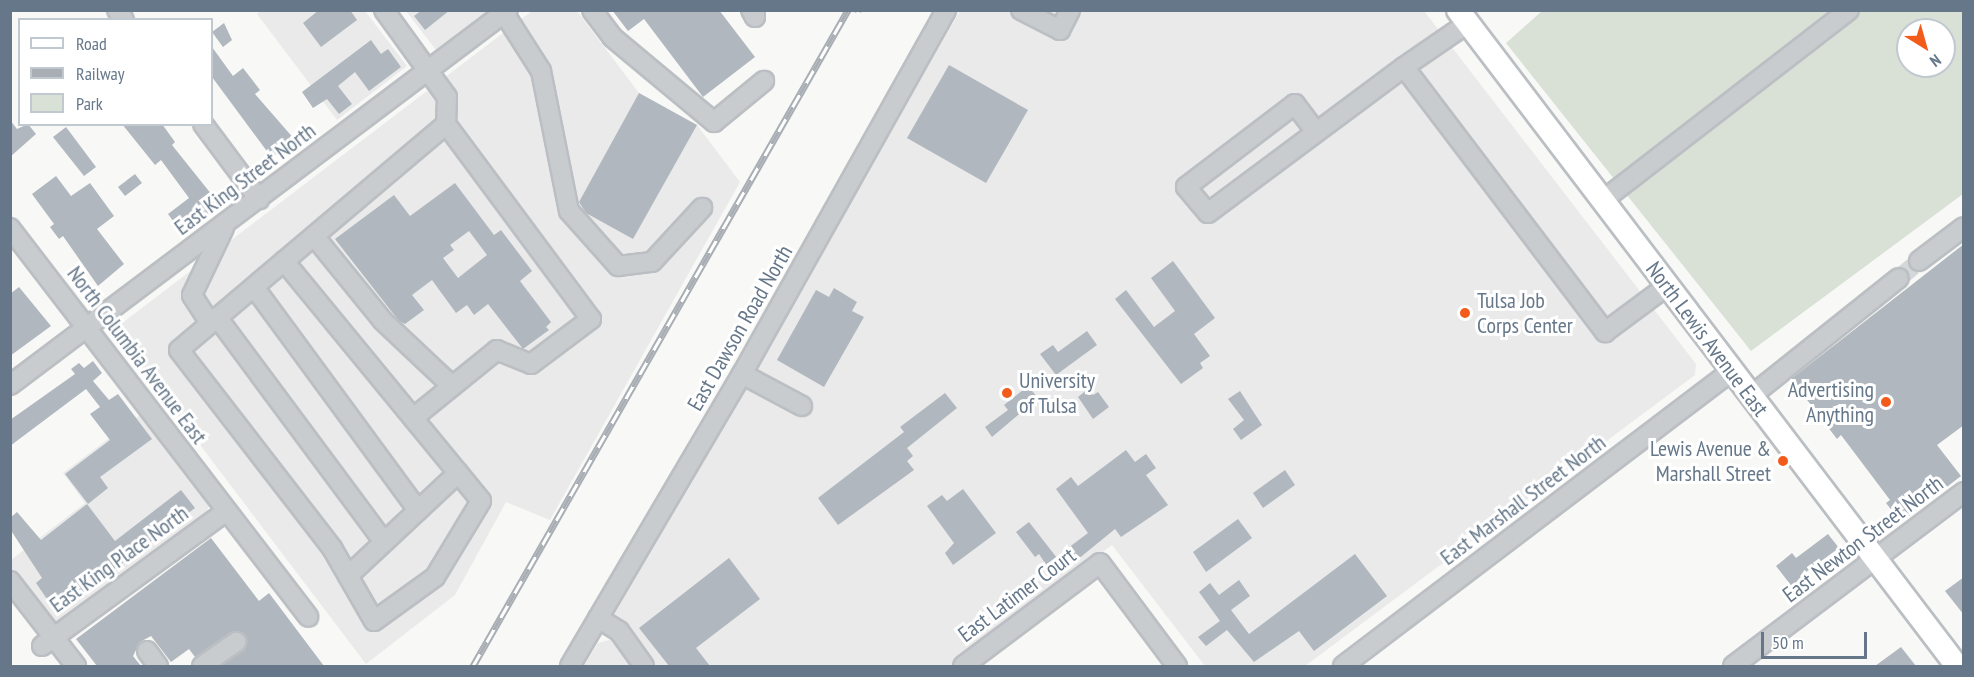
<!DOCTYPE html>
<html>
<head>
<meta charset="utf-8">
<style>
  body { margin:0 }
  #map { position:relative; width:1974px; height:677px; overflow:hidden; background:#f8f9f6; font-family:"PT Sans Narrow",sans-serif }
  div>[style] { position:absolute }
  .built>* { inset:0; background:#e9eae9 }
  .green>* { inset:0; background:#d9e1d6 }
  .building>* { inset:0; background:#b0b7be }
  .minor-tunnel>* { height:18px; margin-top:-9px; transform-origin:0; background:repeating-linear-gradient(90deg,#d3d8db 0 18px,transparent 0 27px) }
  .roads { filter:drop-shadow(2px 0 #bbbfc3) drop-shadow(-2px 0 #bbbfc3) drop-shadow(0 2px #bbbfc3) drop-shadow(0 -2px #bbbfc3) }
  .minor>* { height:18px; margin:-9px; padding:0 9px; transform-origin:9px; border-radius:9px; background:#c8cccf }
  .major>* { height:22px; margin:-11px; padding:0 11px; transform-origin:11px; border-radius:11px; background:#fff }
  .rail>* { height:7px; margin-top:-3.5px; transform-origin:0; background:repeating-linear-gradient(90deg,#fff 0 14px,#a8aeb4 0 28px); box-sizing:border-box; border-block:2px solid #a8aeb4 }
  .dots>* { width:16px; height:16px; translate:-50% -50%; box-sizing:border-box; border:3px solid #fff; border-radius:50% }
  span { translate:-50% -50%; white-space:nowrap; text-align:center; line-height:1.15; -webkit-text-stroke:6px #fff; paint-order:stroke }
  .street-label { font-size:22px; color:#657789 }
  .poi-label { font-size:22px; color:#657789 }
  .left { translate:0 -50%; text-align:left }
  .right { translate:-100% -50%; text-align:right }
  .frame { position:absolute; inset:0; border:12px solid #657789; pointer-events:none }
  .legend { position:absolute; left:18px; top:18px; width:195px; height:108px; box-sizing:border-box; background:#fff; border:2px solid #c1c9d0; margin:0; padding:8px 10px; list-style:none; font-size:18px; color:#657789 }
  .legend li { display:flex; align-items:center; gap:12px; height:30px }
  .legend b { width:30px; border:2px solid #c1c9d0 }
  .north { position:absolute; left:1896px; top:18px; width:60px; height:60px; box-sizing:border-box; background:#fff; border:2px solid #c1c9d0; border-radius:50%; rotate:143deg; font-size:16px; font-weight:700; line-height:24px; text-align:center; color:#657789 }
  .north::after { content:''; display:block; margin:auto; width:21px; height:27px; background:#f35b1b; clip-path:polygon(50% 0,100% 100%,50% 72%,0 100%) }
  .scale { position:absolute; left:1761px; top:632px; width:106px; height:27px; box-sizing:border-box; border:3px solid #657789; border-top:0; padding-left:8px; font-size:18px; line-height:21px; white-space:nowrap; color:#657789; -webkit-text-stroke:4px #fff; paint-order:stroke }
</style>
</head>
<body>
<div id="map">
  <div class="built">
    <i style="clip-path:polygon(262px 10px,365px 11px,407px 66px,337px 120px,257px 14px)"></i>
    <i style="clip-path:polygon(406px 11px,491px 11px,436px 50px)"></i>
    <i style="clip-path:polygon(532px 11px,577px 11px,639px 93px,697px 125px,740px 182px,550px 520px,506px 502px,455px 595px,366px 664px,113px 330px)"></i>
    <i style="clip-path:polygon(960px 11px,1424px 11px,1696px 364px,1695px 375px,1305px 666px,1205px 666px,1112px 545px,952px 666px,584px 666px,598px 643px,613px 639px,625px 622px,614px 614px)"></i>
    <i style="clip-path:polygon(144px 412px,210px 504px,201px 523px,55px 625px,11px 569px,11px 560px,85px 503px,63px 473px)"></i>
  </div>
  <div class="green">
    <i style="clip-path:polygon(evenodd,1542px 11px,1963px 11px,1963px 194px,1751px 351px,1506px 43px,1542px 11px,1908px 30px,1944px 30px,1944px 66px,1908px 66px,1908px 30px)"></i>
  </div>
  <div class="building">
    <i style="clip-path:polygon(319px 10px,350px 10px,357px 20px,321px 47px,303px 23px)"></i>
    <i style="clip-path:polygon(422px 10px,450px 10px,425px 30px,414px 16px)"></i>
    <i style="clip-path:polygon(612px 10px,719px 10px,755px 57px,703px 97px,644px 19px,628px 31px)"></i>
    <i style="clip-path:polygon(224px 23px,232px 40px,223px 47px,212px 32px)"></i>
    <i style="clip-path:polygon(371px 40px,381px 54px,388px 49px,401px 67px,369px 91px,355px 72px,338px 86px,352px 104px,339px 114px,327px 99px,313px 108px,302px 92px)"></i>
    <i style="clip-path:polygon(212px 47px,233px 76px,243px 68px,260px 90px,255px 94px,295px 140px,272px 158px,212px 77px)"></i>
    <i style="clip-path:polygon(949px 65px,1028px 110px,986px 183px,907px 138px)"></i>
    <i style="clip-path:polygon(639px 93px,697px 125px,633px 239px,586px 213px,579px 202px)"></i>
    <i style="clip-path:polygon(10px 120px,17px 129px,28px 124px,36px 134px,10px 157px)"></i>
    <i style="clip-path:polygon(122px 124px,162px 124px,175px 142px,172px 145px,220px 205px,201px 220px,194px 211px,176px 225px,168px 214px,189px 198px,161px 160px,155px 165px)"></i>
    <i style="clip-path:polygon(66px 127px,96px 167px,84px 176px,53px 137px)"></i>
    <i style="clip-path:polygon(135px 174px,142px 183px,125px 196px,118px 187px)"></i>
    <i style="clip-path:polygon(56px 176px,71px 196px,90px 183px,114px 216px,97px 229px,124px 264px,98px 286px,63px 236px,59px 239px,50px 227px,54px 224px,32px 194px)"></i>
    <i style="clip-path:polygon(evenodd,455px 183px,494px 235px,501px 230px,532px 271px,520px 281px,551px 322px,546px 327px,549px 330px,523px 349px,488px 304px,474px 315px,467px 305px,456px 313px,432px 280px,412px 295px,424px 310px,405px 324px,399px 321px,335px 239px,394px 195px,410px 216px,455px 183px,469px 231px,487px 255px,458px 278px,443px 258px,454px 250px,450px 245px,469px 231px)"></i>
    <i style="clip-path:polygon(1964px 244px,1964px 425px,1937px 445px,1961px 476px,1901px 522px,1886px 503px,1890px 500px,1841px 435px,1837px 439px,1791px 379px)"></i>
    <i style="clip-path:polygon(1173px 261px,1215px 318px,1194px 334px,1210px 356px,1200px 363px,1203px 368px,1181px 384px,1115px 299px,1126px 290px,1154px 327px,1175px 311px,1151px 278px)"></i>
    <i style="clip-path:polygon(19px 287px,51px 326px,10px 356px,10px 294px)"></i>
    <i style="clip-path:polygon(834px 288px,857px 302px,852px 311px,864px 317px,824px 387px,777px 360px,816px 290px,829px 297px)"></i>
    <i style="clip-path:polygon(1087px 331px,1097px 345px,1056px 375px,1040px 354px,1053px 345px,1058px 352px)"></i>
    <i style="clip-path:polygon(93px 361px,102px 373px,93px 381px,109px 400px,118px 394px,152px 439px,100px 477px,108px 488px,88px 504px,65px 474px,110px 440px,90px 414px,100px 407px,86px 389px,10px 446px,10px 420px,75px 374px,71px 369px,79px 363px,84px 368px)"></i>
    <i style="clip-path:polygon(1028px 386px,1038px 398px,992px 437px,985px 427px,1008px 410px,1004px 405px)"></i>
    <i style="clip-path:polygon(1088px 389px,1093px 395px,1098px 392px,1109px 407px,1093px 419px,1078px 397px)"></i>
    <i style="clip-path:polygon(1240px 391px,1262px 425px,1241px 440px,1233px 429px,1244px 420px,1228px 399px)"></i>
    <i style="clip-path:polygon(945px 393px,957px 408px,907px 448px,913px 456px,907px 461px,914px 470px,838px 525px,818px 498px,904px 432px,900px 427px)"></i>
    <i style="clip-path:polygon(1126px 450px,1135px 462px,1146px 454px,1156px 468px,1146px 475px,1168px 505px,1121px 537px,1115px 529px,1077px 560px,1068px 548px,1088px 533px,1056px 489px,1071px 477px,1078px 486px)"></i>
    <i style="clip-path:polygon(1285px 470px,1295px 485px,1263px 508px,1253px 493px)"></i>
    <i style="clip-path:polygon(963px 489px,996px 533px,953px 565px,945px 553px,954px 543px,927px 506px,942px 495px,947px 501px)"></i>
    <i style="clip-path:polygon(181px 490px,195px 508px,63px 608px,53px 595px,47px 599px,36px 583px,42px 578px,10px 529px,10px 518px,17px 512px,41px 540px,87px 504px,115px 541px)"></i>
    <i style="clip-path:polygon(1238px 519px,1252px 538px,1206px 572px,1193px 552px)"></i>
    <i style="clip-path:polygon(1029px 522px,1057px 558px,1047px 566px,1039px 554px,1035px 557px,1016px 532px)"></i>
    <i style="clip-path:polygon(1828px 534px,1839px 548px,1806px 572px,1809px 575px,1793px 588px,1776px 566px,1792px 553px,1796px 558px)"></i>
    <i style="clip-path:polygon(211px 538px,259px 601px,269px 593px,324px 666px,221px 666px,246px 646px,245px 636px,236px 631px,195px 657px,189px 649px,171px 662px,151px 636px,140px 642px,133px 656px,141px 666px,97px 666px,76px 639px)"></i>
    <i style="clip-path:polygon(1355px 554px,1387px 596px,1314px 651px,1299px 631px,1254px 662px,1227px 630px,1206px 646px,1198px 637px,1220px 621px,1199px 592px,1210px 583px,1219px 595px,1239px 580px,1250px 596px,1231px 610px,1249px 634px)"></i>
    <i style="clip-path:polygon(729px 558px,760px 599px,696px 648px,710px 666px,669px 666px,639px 628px)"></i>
    <i style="clip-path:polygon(1964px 577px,1964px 615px,1945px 591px)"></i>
    <i style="clip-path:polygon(1901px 647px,1916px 666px,1875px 666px)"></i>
  </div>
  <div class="minor-tunnel">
    <i style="left:1899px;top:278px;width:26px;rotate:-40deg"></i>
  </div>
  <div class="roads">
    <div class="minor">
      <i style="left:117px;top:10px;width:12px;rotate:55deg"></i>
      <i style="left:384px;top:10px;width:107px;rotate:54.1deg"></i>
      <i style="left:447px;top:97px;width:27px;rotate:92deg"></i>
      <i style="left:446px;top:124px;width:243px;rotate:53.4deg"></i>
      <i style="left:591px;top:319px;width:75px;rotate:143.1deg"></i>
      <i style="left:531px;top:364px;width:37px;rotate:-158deg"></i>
      <i style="left:497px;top:350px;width:108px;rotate:141deg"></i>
      <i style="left:592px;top:10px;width:34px;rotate:53deg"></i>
      <i style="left:612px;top:37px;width:133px;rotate:39.8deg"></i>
      <i style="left:714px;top:122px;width:65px;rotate:-39.4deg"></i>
      <i style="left:751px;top:10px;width:8px;rotate:60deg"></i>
      <i style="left:755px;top:17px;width:7px;rotate:-90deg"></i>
      <i style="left:1021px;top:10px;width:44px;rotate:27.1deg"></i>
      <i style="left:1060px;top:30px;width:22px;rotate:-63deg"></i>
      <i style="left:504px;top:13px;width:69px;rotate:57.5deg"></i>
      <i style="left:541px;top:71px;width:143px;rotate:78.7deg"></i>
      <i style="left:569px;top:211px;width:74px;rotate:48.3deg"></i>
      <i style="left:618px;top:266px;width:34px;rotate:-7deg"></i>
      <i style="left:652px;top:262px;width:74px;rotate:-47.2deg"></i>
      <i style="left:1468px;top:23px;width:78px;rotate:145.5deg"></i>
      <i style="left:1404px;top:67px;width:333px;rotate:52.8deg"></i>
      <i style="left:1605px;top:332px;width:77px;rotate:-36.6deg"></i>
      <i style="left:203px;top:124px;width:94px;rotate:53.3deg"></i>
      <i style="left:1316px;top:132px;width:35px;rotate:-127deg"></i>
      <i style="left:1295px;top:104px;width:137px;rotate:142.7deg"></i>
      <i style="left:1186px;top:187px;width:34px;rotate:50deg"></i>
      <i style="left:1208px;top:213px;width:244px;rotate:-36.7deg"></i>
      <i style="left:1602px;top:201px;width:312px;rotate:-37.7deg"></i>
      <i style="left:10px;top:228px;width:490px;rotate:52.5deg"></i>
      <i style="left:314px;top:236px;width:109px;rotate:50.9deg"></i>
      <i style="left:383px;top:321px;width:95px;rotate:43.3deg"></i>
      <i style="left:284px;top:261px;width:310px;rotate:50.6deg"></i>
      <i style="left:481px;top:501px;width:89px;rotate:121.2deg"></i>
      <i style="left:435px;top:577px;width:75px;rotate:144.2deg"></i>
      <i style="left:374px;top:621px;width:84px;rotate:-119.9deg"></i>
      <i style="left:332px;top:548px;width:250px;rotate:-127.7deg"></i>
      <i style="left:179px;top:350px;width:350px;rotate:-40.2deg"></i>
      <i style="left:1919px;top:261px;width:56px;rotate:-37.1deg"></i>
      <i style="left:254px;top:287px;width:277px;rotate:53.7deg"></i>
      <i style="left:217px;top:317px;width:280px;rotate:53.4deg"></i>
      <i style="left:210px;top:323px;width:33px;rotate:-123deg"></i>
      <i style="left:192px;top:295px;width:74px;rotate:-64.5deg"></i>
      <i style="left:742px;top:374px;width:68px;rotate:28.1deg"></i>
      <i style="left:10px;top:385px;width:623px;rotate:-36.98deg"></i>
      <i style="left:1751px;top:396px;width:189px;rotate:-38.6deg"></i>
      <i style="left:348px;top:576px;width:151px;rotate:-43.1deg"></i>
      <i style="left:10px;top:581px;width:108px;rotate:52.2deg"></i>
      <i style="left:598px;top:618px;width:25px;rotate:32deg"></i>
      <i style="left:619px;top:631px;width:43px;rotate:54.5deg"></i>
      <i style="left:42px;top:646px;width:227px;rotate:-36.2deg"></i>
      <i style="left:147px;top:651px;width:19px;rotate:54deg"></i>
      <i style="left:202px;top:666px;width:42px;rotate:-35.2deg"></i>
      <i style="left:570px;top:666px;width:339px;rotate:-59.5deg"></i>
      <i style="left:742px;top:374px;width:417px;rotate:-60.7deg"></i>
      <i style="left:963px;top:666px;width:171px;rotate:-36.9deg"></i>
      <i style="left:1100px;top:563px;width:129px;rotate:53.2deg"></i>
      <i style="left:1343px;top:666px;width:488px;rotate:-37.2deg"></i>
      <i style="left:1733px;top:666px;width:289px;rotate:-37deg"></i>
    </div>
    <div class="major">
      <i style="left:1458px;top:10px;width:824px;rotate:52.74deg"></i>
    </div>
  </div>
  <div class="rail">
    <i style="left:858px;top:12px;width:2px;rotate:-90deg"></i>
    <i style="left:473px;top:666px;width:756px;rotate:-60.25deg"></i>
  </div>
  <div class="dots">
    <i style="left:1465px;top:313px;background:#f35b1b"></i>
    <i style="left:1007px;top:393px;background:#f35b1b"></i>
    <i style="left:1886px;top:402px;background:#f35b1b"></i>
    <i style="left:1783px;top:461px;background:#f35b1b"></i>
  </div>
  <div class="street-label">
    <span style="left:245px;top:179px;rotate:-37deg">East King Street North</span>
    <span style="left:740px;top:328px;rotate:-60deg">East Dawson Road North</span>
    <span style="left:1707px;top:339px;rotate:53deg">North Lewis Avenue East</span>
    <span style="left:137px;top:355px;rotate:53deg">North Columbia Avenue East</span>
    <span style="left:1523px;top:500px;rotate:-37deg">East Marshall Street North</span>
    <span style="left:1863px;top:539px;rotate:-37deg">East Newton Street North</span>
    <span style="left:119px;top:559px;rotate:-36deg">East King Place North</span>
    <span style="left:1017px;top:595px;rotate:-37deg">East Latimer Court</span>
  </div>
  <div class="poi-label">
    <span class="left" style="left:1477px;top:313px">Tulsa Job<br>Corps Center</span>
    <span class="left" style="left:1019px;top:393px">University<br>of Tulsa</span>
    <span class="right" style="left:1874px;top:402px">Advertising<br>Anything</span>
    <span class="right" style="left:1771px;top:461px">Lewis Avenue &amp;<br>Marshall Street</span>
  </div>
  <div class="frame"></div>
  <ul class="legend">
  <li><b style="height:8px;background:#fff"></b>Road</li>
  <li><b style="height:8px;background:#a8aeb4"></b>Railway</li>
  <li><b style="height:16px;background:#d9e1d6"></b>Park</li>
  </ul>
  <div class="north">N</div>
  <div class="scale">50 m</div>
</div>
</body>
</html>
